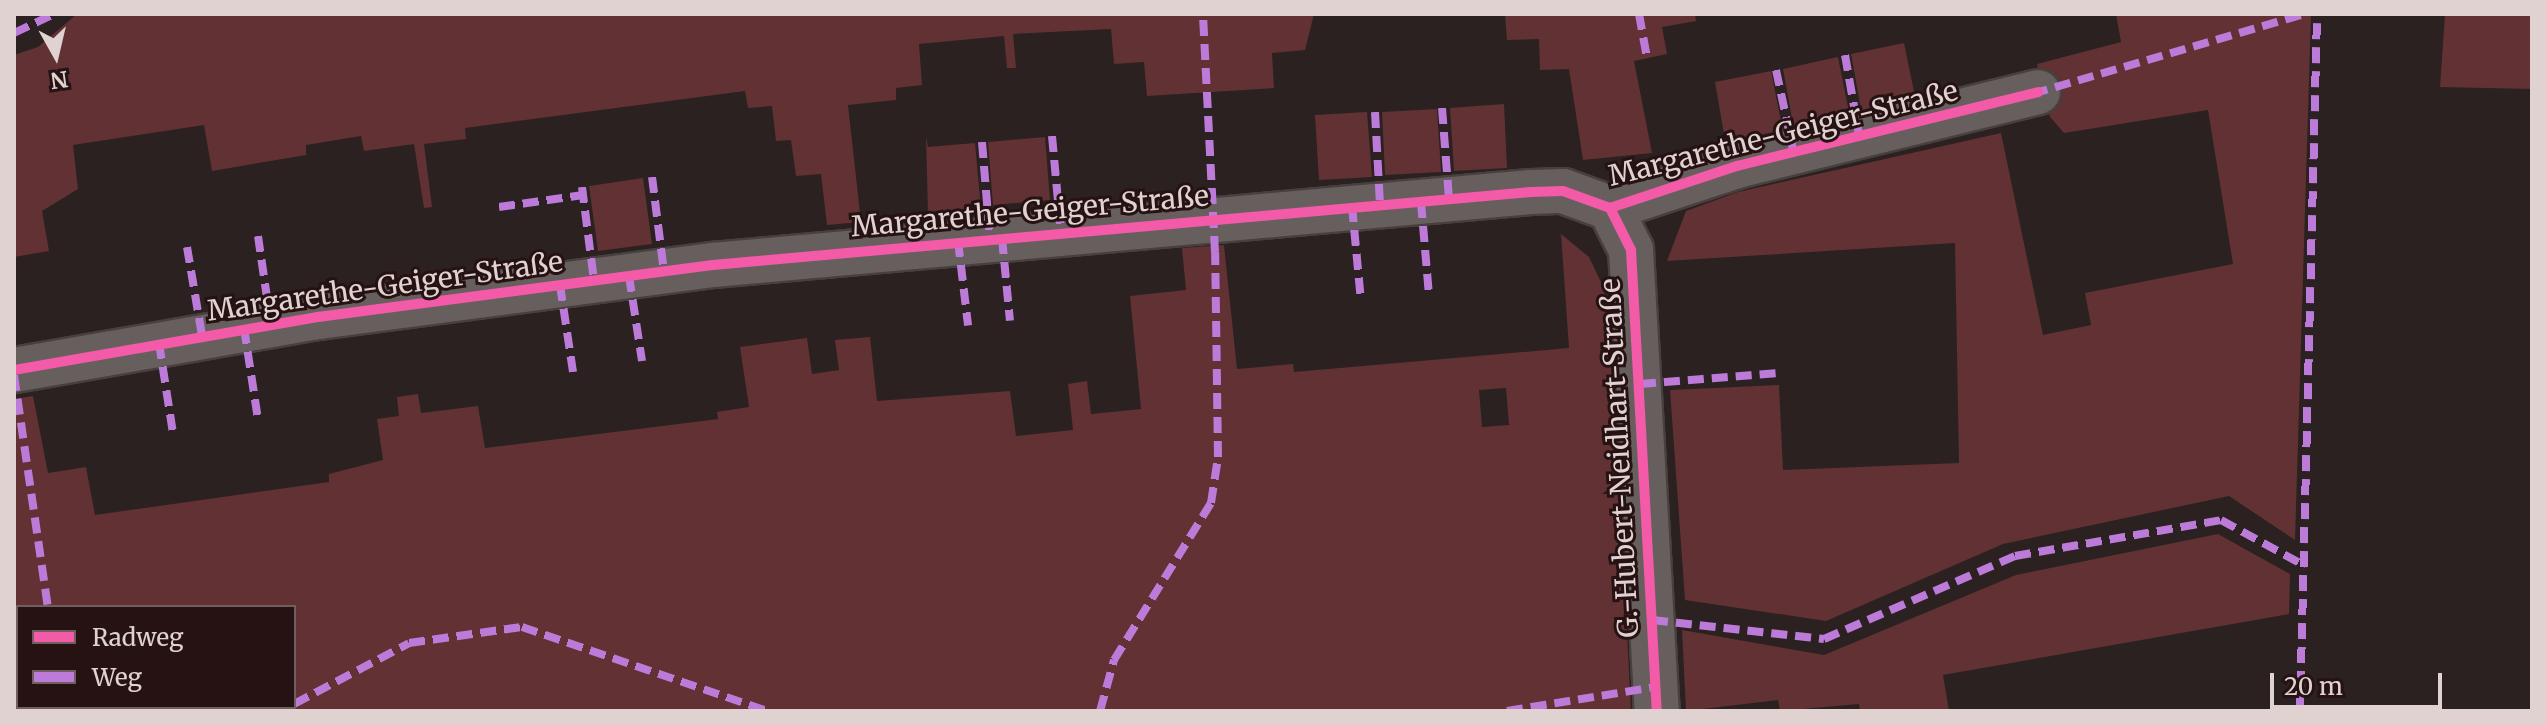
<!DOCTYPE html>
<html>
<head>
<meta charset="utf-8">
<style>
  body { margin:0 }
  #map { position:relative; width:2546px; height:725px; overflow:hidden; background:#2b2121; font-family:Merriweather,serif }
  div>[style] { position:absolute }
  .green>* { inset:0; background:#613133 }
  .roads { filter:drop-shadow(2px 0 #483f3f) drop-shadow(-2px 0 #483f3f) drop-shadow(0 2px #483f3f) drop-shadow(0 -2px #483f3f) }
  .street>* { height:44px; margin:-22px; padding:0 22px; transform-origin:22px; border-radius:22px; background:#675e5e }
  .quiet>* { height:8px; margin-top:-4px; transform-origin:0; background:repeating-linear-gradient(90deg,#bd7bd9 0 16px,transparent 0 24px) }
  .cycleway>* { height:10px; margin:-5px; padding:0 5px; transform-origin:5px; border-radius:5px; background:#f35aa7 }
  span { translate:-50% -50%; white-space:nowrap; text-align:center; line-height:1.15; -webkit-text-stroke:6px #261213; paint-order:stroke }
  .street-label { font-size:28px; color:#e1d2d2 }
  .frame { position:absolute; inset:0; border:16px solid #e1d2d2; pointer-events:none }
  .legend { position:absolute; left:16px; top:605px; width:280px; height:104px; box-sizing:border-box; background:#261213; border:2px solid #715f5f; margin:0; padding:10px 14px; list-style:none; font-size:24px; color:#e1d2d2 }
  .legend li { display:flex; align-items:center; gap:16px; height:40px }
  .legend b { width:40px; border:2px solid #715f5f }
  .north { position:absolute; left:16px; top:16px; width:80px; height:80px; -webkit-text-stroke:6px #261213; paint-order:stroke; rotate:172deg; font-size:22px; font-weight:700; line-height:32px; text-align:center; color:#e1d2d2 }
  .north::after { content:''; display:block; margin:auto; width:28px; height:36px; background:#e1d2d2; clip-path:polygon(50% 0,100% 100%,50% 72%,0 100%) }
  .scale { position:absolute; left:2270px; top:673px; width:172px; height:36px; box-sizing:border-box; border:4px solid #e1d2d2; border-top:0; padding-left:10px; font-size:24px; line-height:28px; white-space:nowrap; color:#e1d2d2; -webkit-text-stroke:6px #261213; paint-order:stroke }
</style>
</head>
<body>
<div id="map">
  <div class="green">
    <i style="clip-path:polygon(77px 14px,1314px 14px,1305px 50px,1272px 53px,1274px 88px,1147px 96px,1144px 62px,1114px 64px,1111px 29px,1013px 34px,1016px 68px,1007px 68px,1004px 36px,919px 44px,922px 85px,896px 88px,896px 100px,848px 105px,861px 222px,827px 225px,821px 174px,796px 176px,791px 140px,776px 141px,772px 106px,748px 108px,745px 91px,465px 128px,466px 139px,424px 144px,432px 207px,424px 208px,414px 144px,364px 151px,361px 136px,306px 145px,306px 155px,212px 171px,204px 125px,73px 145px,78px 189px,42px 211px,49px 251px,14px 257px,14px 55px,38px 47px)"></i>
    <i style="clip-path:polygon(1505px 14px,1695px 14px,1696px 21px,1662px 27px,1667px 54px,1634px 61px,1652px 153px,1583px 160px,1569px 69px,1540px 70px,1539px 39px,1507px 40px)"></i>
    <i style="clip-path:polygon(2116px 14px,2311px 14px,2295px 540px,2229px 496px,2003px 544px,1826px 621px,1685px 600px,1670px 390px,1779px 385px,1783px 470px,1959px 463px,1955px 243px,1667px 261px,1686px 211px,1738px 192px,2001px 133px,2043px 335px,2091px 325px,2085px 293px,2233px 264px,2208px 110px,2064px 133px,2050px 117px,2037px 64px,2121px 42px)"></i>
    <i style="clip-path:polygon(2445px 14px,2532px 14px,2532px 89px,2440px 87px)"></i>
    <i style="clip-path:polygon(1904px 43px,1916px 101px,1862px 115px,1851px 54px)"></i>
    <i style="clip-path:polygon(1838px 57px,1850px 117px,1794px 129px,1783px 69px)"></i>
    <i style="clip-path:polygon(1771px 71px,1783px 131px,1725px 140px,1715px 82px)"></i>
    <i style="clip-path:polygon(1504px 104px,1507px 168px,1454px 171px,1450px 108px)"></i>
    <i style="clip-path:polygon(1437px 109px,1441px 172px,1385px 175px,1382px 112px)"></i>
    <i style="clip-path:polygon(1367px 112px,1372px 177px,1319px 180px,1315px 115px)"></i>
    <i style="clip-path:polygon(926px 137px,928px 147px,975px 143px,981px 210px,928px 214px)"></i>
    <i style="clip-path:polygon(1045px 137px,1050px 200px,993px 205px,988px 142px)"></i>
    <i style="clip-path:polygon(643px 178px,652px 244px,598px 251px,589px 186px)"></i>
    <i style="clip-path:polygon(evenodd,1561px 234px,1589px 257px,1610px 301px,1631px 711px,14px 711px,14px 399px,33px 396px,48px 473px,86px 467px,95px 515px,329px 482px,329px 474px,383px 460px,377px 419px,399px 416px,397px 397px,418px 394px,421px 413px,478px 406px,485px 448px,718px 419px,717px 412px,749px 407px,740px 347px,807px 338px,812px 374px,839px 370px,835px 340px,870px 337px,877px 401px,1010px 391px,1016px 436px,1073px 430px,1068px 384px,1087px 381px,1091px 414px,1141px 409px,1130px 296px,1186px 290px,1182px 248px,1224px 245px,1237px 369px,1293px 364px,1294px 372px,1569px 348px,1561px 234px,1506px 388px,1509px 425px,1482px 427px,1479px 390px,1506px 388px,1561px 234px,18px 607px,294px 607px,294px 707px,18px 707px,18px 607px)"></i>
    <i style="clip-path:polygon(2218px 534px,2290px 574px,2289px 614px,1943px 675px,1949px 711px,1860px 711px,1859px 704px,1780px 711px,1778px 700px,1686px 711px,1682px 630px,1824px 655px,2016px 575px)"></i>
  </div>
  <div class="roads">
    <div class="street">
      <i style="left:1610px;top:208px;width:47px;rotate:63.4deg"></i>
      <i style="left:1631px;top:250px;width:462px;rotate:86.8deg"></i>
      <i style="left:14px;top:370px;width:309px;rotate:-9.9deg"></i>
      <i style="left:318px;top:317px;width:398px;rotate:-7.5deg"></i>
      <i style="left:713px;top:265px;width:821px;rotate:-5.1deg"></i>
      <i style="left:1531px;top:192px;width:32px;rotate:-2deg"></i>
      <i style="left:1563px;top:191px;width:50px;rotate:19.9deg"></i>
      <i style="left:1610px;top:208px;width:134px;rotate:-18.3deg"></i>
      <i style="left:1737px;top:166px;width:310px;rotate:-13.8deg"></i>
    </div>
  </div>
  <div class="quiet">
    <i style="left:1639px;top:14px;width:45px;rotate:79.7deg"></i>
    <i style="left:14px;top:33px;width:44px;rotate:-25.4deg"></i>
    <i style="left:1845px;top:55px;width:86px;rotate:80deg"></i>
    <i style="left:1776px;top:70px;width:86px;rotate:77.9deg"></i>
    <i style="left:2032px;top:94px;width:284px;rotate:-16.4deg"></i>
    <i style="left:1442px;top:108px;width:91px;rotate:85.6deg"></i>
    <i style="left:1375px;top:112px;width:92px;rotate:86.9deg"></i>
    <i style="left:1052px;top:136px;width:97px;rotate:84.7deg"></i>
    <i style="left:982px;top:142px;width:97px;rotate:85.3deg"></i>
    <i style="left:652px;top:177px;width:96px;rotate:82.8deg"></i>
    <i style="left:582px;top:187px;width:95px;rotate:82.7deg"></i>
    <i style="left:1421px;top:202px;width:93px;rotate:85.1deg"></i>
    <i style="left:1352px;top:206px;width:95px;rotate:84.6deg"></i>
    <i style="left:499px;top:207px;width:85px;rotate:-8.1deg"></i>
    <i style="left:258px;top:236px;width:90px;rotate:81.7deg"></i>
    <i style="left:1002px;top:238px;width:83px;rotate:84.5deg"></i>
    <i style="left:958px;top:241px;width:85px;rotate:83.2deg"></i>
    <i style="left:187px;top:247px;width:90px;rotate:80.4deg"></i>
    <i style="left:629px;top:276px;width:86px;rotate:81.3deg"></i>
    <i style="left:560px;top:285px;width:88px;rotate:81.5deg"></i>
    <i style="left:244px;top:328px;width:92px;rotate:81.3deg"></i>
    <i style="left:159px;top:343px;width:91px;rotate:81.2deg"></i>
    <i style="left:14px;top:375px;width:234px;rotate:81.7deg"></i>
    <i style="left:1640px;top:384px;width:139px;rotate:-4.5deg"></i>
    <i style="left:1652px;top:620px;width:173px;rotate:6.3deg"></i>
    <i style="left:1824px;top:639px;width:208px;rotate:-23.5deg"></i>
    <i style="left:2015px;top:556px;width:209px;rotate:-9.9deg"></i>
    <i style="left:2221px;top:520px;width:96px;rotate:28.7deg"></i>
    <i style="left:294px;top:704px;width:130px;rotate:-27.9deg"></i>
    <i style="left:409px;top:643px;width:114px;rotate:-8.1deg"></i>
    <i style="left:522px;top:627px;width:260px;rotate:18.9deg"></i>
    <i style="left:66px;top:707px;width:4px;rotate:90deg"></i>
    <i style="left:1100px;top:711px;width:53px;rotate:-74.6deg"></i>
    <i style="left:1114px;top:660px;width:185px;rotate:-58.3deg"></i>
    <i style="left:1211px;top:503px;width:47px;rotate:-81.3deg"></i>
    <i style="left:1218px;top:457px;width:205px;rotate:-90.8deg"></i>
    <i style="left:1215px;top:252px;width:238px;rotate:-92.9deg"></i>
    <i style="left:1507px;top:711px;width:151px;rotate:-9.2deg"></i>
    <i style="left:2300px;top:711px;width:697px;rotate:-88.6deg"></i>
  </div>
  <div class="cycleway">
    <i style="left:1610px;top:208px;width:47px;rotate:63.4deg"></i>
    <i style="left:1631px;top:250px;width:462px;rotate:86.8deg"></i>
    <i style="left:14px;top:370px;width:309px;rotate:-9.9deg"></i>
    <i style="left:318px;top:317px;width:398px;rotate:-7.5deg"></i>
    <i style="left:713px;top:265px;width:821px;rotate:-5.1deg"></i>
    <i style="left:1531px;top:192px;width:32px;rotate:-2deg"></i>
    <i style="left:1563px;top:191px;width:50px;rotate:19.9deg"></i>
    <i style="left:1610px;top:208px;width:134px;rotate:-18.3deg"></i>
    <i style="left:1737px;top:166px;width:310px;rotate:-13.8deg"></i>
  </div>
  <div class="street-label">
    <span style="left:1783px;top:133px;rotate:-14deg">Margarethe-Geiger-Straße</span>
    <span style="left:1030px;top:211px;rotate:-5deg">Margarethe-Geiger-Straße</span>
    <span style="left:385px;top:286px;rotate:-8deg">Margarethe-Geiger-Straße</span>
    <span style="left:1619px;top:458px;rotate:-93deg">G.-Hubert-Neidhart-Straße</span>
  </div>
  <div class="frame"></div>
  <ul class="legend">
  <li><b style="height:10px;background:#f35aa7"></b>Radweg</li>
  <li><b style="height:10px;background:#bd7bd9"></b>Weg</li>
  </ul>
  <div class="north">N</div>
  <div class="scale">20 m</div>
</div>
</body>
</html>
